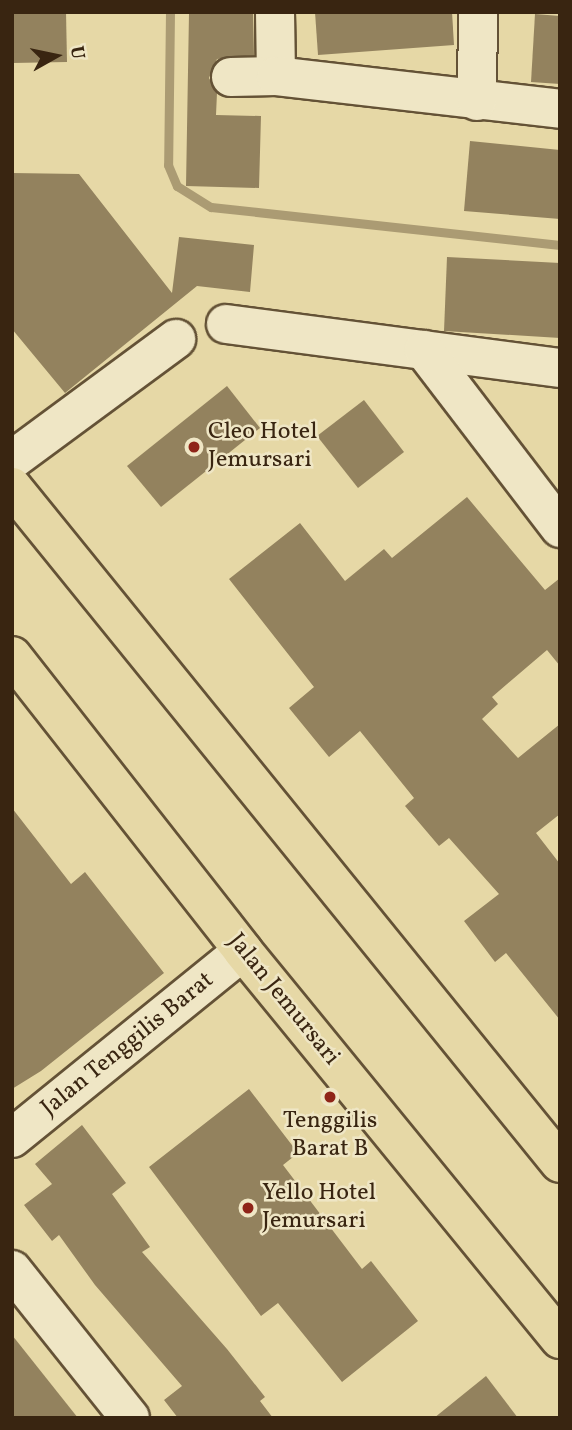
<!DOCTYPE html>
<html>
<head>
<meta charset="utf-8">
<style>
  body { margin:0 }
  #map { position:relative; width:572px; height:1430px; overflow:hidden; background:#e6d8a6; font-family:Vollkorn,serif }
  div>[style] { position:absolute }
  .stream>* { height:9px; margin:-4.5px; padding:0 4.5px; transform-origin:4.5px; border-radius:4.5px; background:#ab9b73 }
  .building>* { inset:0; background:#93825e }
  .roads { filter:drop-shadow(2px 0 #645236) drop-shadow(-2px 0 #645236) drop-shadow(0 2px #645236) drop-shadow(0 -2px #645236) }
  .minor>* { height:38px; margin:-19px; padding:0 19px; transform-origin:19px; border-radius:19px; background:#efe6c5 }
  .major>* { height:38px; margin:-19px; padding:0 19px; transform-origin:19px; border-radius:19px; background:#e6d8a6 }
  .dots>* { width:19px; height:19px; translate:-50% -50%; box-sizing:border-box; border:4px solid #efe6c5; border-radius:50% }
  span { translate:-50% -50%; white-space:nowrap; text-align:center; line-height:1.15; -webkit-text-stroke:5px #efe6c5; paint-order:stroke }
  .poi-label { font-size:24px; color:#392511 }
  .left { translate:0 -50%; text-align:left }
  .street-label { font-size:24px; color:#392511 }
  .frame { position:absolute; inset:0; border:14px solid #392511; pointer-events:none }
  .north { position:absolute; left:21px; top:21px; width:70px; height:70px; -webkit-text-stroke:5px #efe6c5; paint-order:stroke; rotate:81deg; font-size:19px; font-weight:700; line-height:28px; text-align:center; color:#392511 }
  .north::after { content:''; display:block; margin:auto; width:24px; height:32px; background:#392511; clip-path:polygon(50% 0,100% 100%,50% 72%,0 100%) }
</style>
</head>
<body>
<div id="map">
  <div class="stream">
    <i style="left:170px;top:12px;width:153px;rotate:90.7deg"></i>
    <i style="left:168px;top:165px;width:23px;rotate:67deg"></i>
    <i style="left:177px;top:186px;width:40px;rotate:32deg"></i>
    <i style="left:211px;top:207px;width:351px;rotate:6.2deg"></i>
  </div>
  <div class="building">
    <i style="clip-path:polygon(12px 12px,66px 12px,67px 62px,12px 63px)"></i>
    <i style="clip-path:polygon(253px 12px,254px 55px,217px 59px,209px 78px,217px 93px,216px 115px,261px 116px,259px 188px,186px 186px,189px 13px)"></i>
    <i style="clip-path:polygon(315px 12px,452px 12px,454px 45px,318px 55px)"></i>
    <i style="clip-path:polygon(535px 14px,560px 16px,560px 84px,531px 82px)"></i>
    <i style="clip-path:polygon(470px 141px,560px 150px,560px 219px,464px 211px)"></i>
    <i style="clip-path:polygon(12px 173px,79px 174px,172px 293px,179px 237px,254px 245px,250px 292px,197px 286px,65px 393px,12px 329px)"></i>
    <i style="clip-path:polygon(447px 257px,560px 263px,560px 338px,444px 331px)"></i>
    <i style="clip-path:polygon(227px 386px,260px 428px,161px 507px,127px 466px)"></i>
    <i style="clip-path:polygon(364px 400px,404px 452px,358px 488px,317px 436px)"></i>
    <i style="clip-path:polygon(467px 497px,545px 590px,560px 578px,560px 666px,547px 650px,492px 697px,498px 704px,482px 719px,518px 758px,560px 724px,560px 814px,536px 833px,560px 864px,560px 1020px,506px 953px,495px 962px,464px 921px,499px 894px,449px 838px,439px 846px,405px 806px,414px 798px,360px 731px,329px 757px,289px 708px,314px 687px,229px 579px,300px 523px,345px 581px,384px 549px,392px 558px)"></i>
    <i style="clip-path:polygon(12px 808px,71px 884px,85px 872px,164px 973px,41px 1071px,12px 1089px)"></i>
    <i style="clip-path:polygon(249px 1089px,298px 1153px,283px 1165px,362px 1269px,371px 1261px,418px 1321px,342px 1382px,278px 1303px,261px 1316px,149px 1167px)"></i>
    <i style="clip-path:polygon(82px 1125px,126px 1183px,112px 1194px,150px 1247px,142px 1252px,227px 1349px,265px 1397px,260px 1401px,273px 1418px,178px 1418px,164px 1400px,182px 1386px,95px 1285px,59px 1235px,52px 1241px,24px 1205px,52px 1184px,35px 1164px)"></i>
    <i style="clip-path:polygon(12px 1335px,78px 1418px,12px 1418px)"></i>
    <i style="clip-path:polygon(486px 1376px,518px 1418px,434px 1418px)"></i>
  </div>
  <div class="roads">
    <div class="minor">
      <i style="left:275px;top:12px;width:64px;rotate:89.1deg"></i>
      <i style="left:231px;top:77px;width:45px;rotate:-1.3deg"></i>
      <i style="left:276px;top:76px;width:286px;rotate:6.6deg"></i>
      <i style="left:477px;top:101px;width:89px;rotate:-89.4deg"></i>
      <i style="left:226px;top:324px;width:337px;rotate:7.5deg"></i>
      <i style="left:424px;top:350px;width:224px;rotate:52.6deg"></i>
      <i style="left:12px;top:460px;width:204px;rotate:-36.4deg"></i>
      <i style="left:12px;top:1138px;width:297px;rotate:-39deg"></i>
      <i style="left:12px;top:1270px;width:189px;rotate:51.4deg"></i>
    </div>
    <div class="major">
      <i style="left:12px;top:487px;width:870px;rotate:50.97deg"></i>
      <i style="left:12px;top:656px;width:375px;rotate:51.9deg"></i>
      <i style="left:243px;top:951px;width:501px;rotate:50.75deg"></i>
    </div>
  </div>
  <div class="dots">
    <i style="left:194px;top:447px;background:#8f2418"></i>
    <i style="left:330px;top:1097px;background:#8f2418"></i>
    <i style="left:248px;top:1208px;background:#8f2418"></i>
  </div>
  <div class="poi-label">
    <span class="left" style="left:208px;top:447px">Cleo Hotel<br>Jemursari</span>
    <span style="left:330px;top:1136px">Tenggilis<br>Barat B</span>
    <span class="left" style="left:262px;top:1208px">Yello Hotel<br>Jemursari</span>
  </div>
  <div class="street-label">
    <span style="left:283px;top:1000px;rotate:51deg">Jalan Jemursari</span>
    <span style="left:128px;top:1045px;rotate:-39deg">Jalan Tenggilis Barat</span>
  </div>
  <div class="frame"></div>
  <div class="north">U</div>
</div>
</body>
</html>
